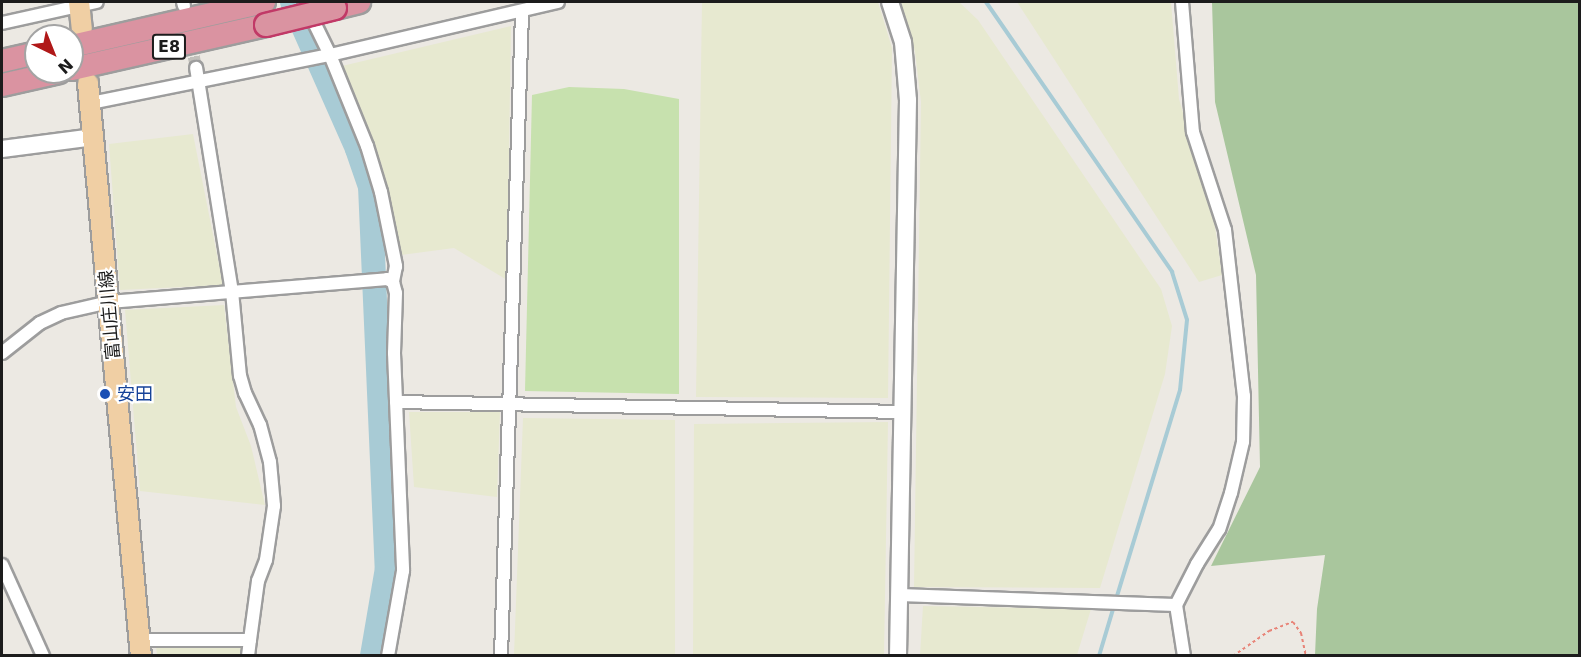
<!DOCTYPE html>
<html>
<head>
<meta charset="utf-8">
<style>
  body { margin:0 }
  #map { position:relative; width:1581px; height:657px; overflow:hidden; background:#ece9e3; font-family:"DejaVu Sans","Noto Sans JP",sans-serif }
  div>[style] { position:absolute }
  .farmland>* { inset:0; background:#e7e9d0 }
  .grass>* { inset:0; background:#c7e1ae }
  .forest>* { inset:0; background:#a9c69d }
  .stream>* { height:4px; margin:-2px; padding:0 2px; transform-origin:2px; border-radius:2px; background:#a8cbd5 }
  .river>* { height:24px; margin:-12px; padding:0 12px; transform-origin:12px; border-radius:12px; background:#a8cbd5 }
  .minor-tunnel>* { height:12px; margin-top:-6px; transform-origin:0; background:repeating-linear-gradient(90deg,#c2c0bb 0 12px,transparent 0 18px) }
  .path>* { height:2px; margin-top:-1px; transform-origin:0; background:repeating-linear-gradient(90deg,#e88478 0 3px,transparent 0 6px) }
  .roads { filter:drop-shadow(2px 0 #9d9d9d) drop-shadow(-2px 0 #9d9d9d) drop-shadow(0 2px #9d9d9d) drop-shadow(0 -2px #9d9d9d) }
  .minor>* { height:12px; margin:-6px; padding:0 6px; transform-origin:6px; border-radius:6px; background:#fff }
  .tertiary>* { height:16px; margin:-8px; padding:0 8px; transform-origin:8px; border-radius:8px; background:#fff }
  .primary>* { height:20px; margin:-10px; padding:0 10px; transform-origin:10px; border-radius:10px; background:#f0cfa4 }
  .motorway>* { height:22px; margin:-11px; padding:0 11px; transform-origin:11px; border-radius:11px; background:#da93a1 }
  .bridges { filter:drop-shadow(2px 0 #c13967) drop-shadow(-2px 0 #c13967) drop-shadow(0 2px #c13967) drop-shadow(0 -2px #c13967) }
  .motorway-bridge>* { height:22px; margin:-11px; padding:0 11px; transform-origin:11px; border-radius:11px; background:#da93a1 }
  .dots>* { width:16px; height:16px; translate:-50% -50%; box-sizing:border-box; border:3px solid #fff; border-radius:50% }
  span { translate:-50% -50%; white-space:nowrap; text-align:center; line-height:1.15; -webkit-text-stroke:4.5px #fff; paint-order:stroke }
  .shield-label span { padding:2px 4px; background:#fff; border:2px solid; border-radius:4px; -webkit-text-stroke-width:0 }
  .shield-label { font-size:16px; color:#1c1c1c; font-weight:700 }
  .street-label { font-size:18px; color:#1c1c1c }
  .transit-label { font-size:18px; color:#164399 }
  .left { translate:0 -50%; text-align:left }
  .frame { position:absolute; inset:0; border:3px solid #1c1c1c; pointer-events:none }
  .north { position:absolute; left:24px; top:24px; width:60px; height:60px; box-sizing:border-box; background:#fff; border:2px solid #a4a4a4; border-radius:50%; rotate:137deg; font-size:16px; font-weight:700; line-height:24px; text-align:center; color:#1c1c1c }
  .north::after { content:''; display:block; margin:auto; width:21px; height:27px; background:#b01818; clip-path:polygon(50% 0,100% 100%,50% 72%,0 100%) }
</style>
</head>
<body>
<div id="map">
  <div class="farmland">
    <i style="clip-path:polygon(702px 2px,878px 2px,892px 48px,888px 398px,696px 397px)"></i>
    <i style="clip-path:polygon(901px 2px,959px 2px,978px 20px,1161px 289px,1172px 326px,1165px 374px,1100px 588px,914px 587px,921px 102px,915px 52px)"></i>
    <i style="clip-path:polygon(1017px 2px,1171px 2px,1179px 99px,1214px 220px,1222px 275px,1199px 282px)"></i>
    <i style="clip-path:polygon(511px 26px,507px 280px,454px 248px,401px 255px,382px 166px,342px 66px)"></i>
    <i style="clip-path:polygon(193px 134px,223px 285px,120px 290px,109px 144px)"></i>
    <i style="clip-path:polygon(224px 305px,236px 407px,251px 446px,265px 505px,140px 491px,125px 310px)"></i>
    <i style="clip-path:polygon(409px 412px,500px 412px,497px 497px,414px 487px)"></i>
    <i style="clip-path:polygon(523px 418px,675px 420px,675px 655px,514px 655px)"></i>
    <i style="clip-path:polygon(888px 422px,884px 655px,693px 655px,694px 424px)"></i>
    <i style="clip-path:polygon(923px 606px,1091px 609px,1077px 655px,920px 655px)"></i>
    <i style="clip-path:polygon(243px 643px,244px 656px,157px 655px,156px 646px)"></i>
  </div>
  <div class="grass">
    <i style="clip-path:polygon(569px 87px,624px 89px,679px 99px,679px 394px,525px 391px,532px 95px)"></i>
  </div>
  <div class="forest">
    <i style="clip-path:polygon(1212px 2px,1579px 2px,1579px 655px,1315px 655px,1317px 609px,1325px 555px,1211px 566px,1260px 467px,1256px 275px,1215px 102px)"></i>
  </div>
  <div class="stream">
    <i style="left:986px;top:2px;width:328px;rotate:55.4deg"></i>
    <i style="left:1172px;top:272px;width:50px;rotate:72.6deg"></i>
    <i style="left:1187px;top:320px;width:70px;rotate:95.7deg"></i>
    <i style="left:1180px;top:390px;width:219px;rotate:107deg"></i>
    <i style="left:1099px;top:656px;width:52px;rotate:-73.3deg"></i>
  </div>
  <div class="river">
    <i style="left:292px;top:2px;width:161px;rotate:66.1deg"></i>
    <i style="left:357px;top:149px;width:39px;rotate:71deg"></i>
    <i style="left:370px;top:186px;width:382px;rotate:87.5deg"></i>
    <i style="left:387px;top:568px;width:89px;rotate:99.7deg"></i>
  </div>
  <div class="minor-tunnel">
    <i style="left:190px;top:39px;width:30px;rotate:78deg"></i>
  </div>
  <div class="path">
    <i style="left:1233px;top:656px;width:44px;rotate:-34.8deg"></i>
    <i style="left:1269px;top:631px;width:26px;rotate:-21deg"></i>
    <i style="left:1293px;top:622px;width:14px;rotate:54deg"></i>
    <i style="left:1301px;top:633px;width:24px;rotate:78deg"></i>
  </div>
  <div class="roads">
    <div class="minor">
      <i style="left:183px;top:2px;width:4px;rotate:76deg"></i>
      <i style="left:304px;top:2px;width:59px;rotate:63.9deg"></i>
      <i style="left:330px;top:55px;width:98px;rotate:67.9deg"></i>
      <i style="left:367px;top:146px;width:48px;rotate:73.1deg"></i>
      <i style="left:381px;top:192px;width:76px;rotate:78.5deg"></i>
      <i style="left:396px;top:266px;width:16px;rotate:101deg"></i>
      <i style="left:1182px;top:2px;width:130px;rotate:85.2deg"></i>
      <i style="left:1193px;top:132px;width:103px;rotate:71.9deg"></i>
      <i style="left:1225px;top:230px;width:167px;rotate:83.5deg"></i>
      <i style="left:1244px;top:396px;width:46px;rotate:91.2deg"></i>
      <i style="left:1243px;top:442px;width:52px;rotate:103.2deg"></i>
      <i style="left:1231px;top:493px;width:38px;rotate:108deg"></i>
      <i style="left:1219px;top:529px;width:41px;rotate:122.2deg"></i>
      <i style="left:1197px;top:564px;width:46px;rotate:117.1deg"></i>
      <i style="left:1176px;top:605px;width:52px;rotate:81.1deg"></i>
      <i style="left:2px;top:23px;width:97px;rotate:-12.5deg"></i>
      <i style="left:91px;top:103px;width:244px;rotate:-11.4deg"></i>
      <i style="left:330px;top:55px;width:234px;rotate:-13.1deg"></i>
      <i style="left:2px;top:353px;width:48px;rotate:-38.3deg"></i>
      <i style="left:40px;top:323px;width:23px;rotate:-25deg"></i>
      <i style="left:61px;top:313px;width:49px;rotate:-12.9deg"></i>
      <i style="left:109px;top:302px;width:279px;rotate:-4.7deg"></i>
      <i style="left:387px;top:279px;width:7px;rotate:27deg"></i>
      <i style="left:393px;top:282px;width:11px;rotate:75deg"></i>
      <i style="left:396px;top:293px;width:60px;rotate:91.9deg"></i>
      <i style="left:394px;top:353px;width:218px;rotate:87.6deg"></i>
      <i style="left:403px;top:571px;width:86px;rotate:100deg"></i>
      <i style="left:396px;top:402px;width:507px;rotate:1.13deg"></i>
      <i style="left:2px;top:565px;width:100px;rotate:65.7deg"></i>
      <i style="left:899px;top:595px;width:277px;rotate:2.1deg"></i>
      <i style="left:139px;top:640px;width:111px"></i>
      <i style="left:250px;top:640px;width:60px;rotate:-82.3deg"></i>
      <i style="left:258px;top:581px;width:22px;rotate:-69deg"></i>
      <i style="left:266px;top:560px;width:55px;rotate:-81.6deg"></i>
      <i style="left:274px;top:506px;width:44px;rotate:-95.2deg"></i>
      <i style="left:270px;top:462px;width:38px;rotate:-105deg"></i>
      <i style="left:260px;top:425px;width:35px;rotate:-115deg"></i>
      <i style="left:245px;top:393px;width:18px;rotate:-106deg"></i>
      <i style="left:240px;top:376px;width:84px;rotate:-95.4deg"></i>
      <i style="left:232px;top:292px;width:227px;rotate:-99.1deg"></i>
      <i style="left:248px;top:656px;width:16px;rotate:-83deg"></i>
      <i style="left:501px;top:656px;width:644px;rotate:-88.13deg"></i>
    </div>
    <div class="tertiary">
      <i style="left:890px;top:2px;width:42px;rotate:72deg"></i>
      <i style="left:903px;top:42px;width:58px;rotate:85.1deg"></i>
      <i style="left:908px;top:100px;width:556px;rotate:91.03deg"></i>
      <i style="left:2px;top:149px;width:93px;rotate:-7.4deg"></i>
    </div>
    <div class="primary">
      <i style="left:79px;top:2px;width:27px;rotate:84deg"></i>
      <i style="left:88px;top:83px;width:575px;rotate:84.72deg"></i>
    </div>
    <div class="motorway">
      <i style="left:335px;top:8px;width:25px;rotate:-14deg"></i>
      <i style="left:72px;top:46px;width:197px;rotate:-12.9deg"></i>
      <i style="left:2px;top:61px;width:35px;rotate:-13deg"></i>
      <i style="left:72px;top:69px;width:199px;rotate:-12.8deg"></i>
      <i style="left:2px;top:85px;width:58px;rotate:-12.8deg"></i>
    </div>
  </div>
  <div class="bridges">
    <div class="motorway-bridge">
      <i style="left:266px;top:25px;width:71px;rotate:-13.8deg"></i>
    </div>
  </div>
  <div class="dots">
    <i style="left:105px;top:394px;background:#1a4fb4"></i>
  </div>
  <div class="shield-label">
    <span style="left:169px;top:47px">E8</span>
  </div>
  <div class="street-label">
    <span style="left:110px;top:315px;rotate:-95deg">富山庄川線</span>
  </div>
  <div class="transit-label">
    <span class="left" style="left:117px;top:394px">安田</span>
  </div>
  <div class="frame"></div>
  <div class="north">N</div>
</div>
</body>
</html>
